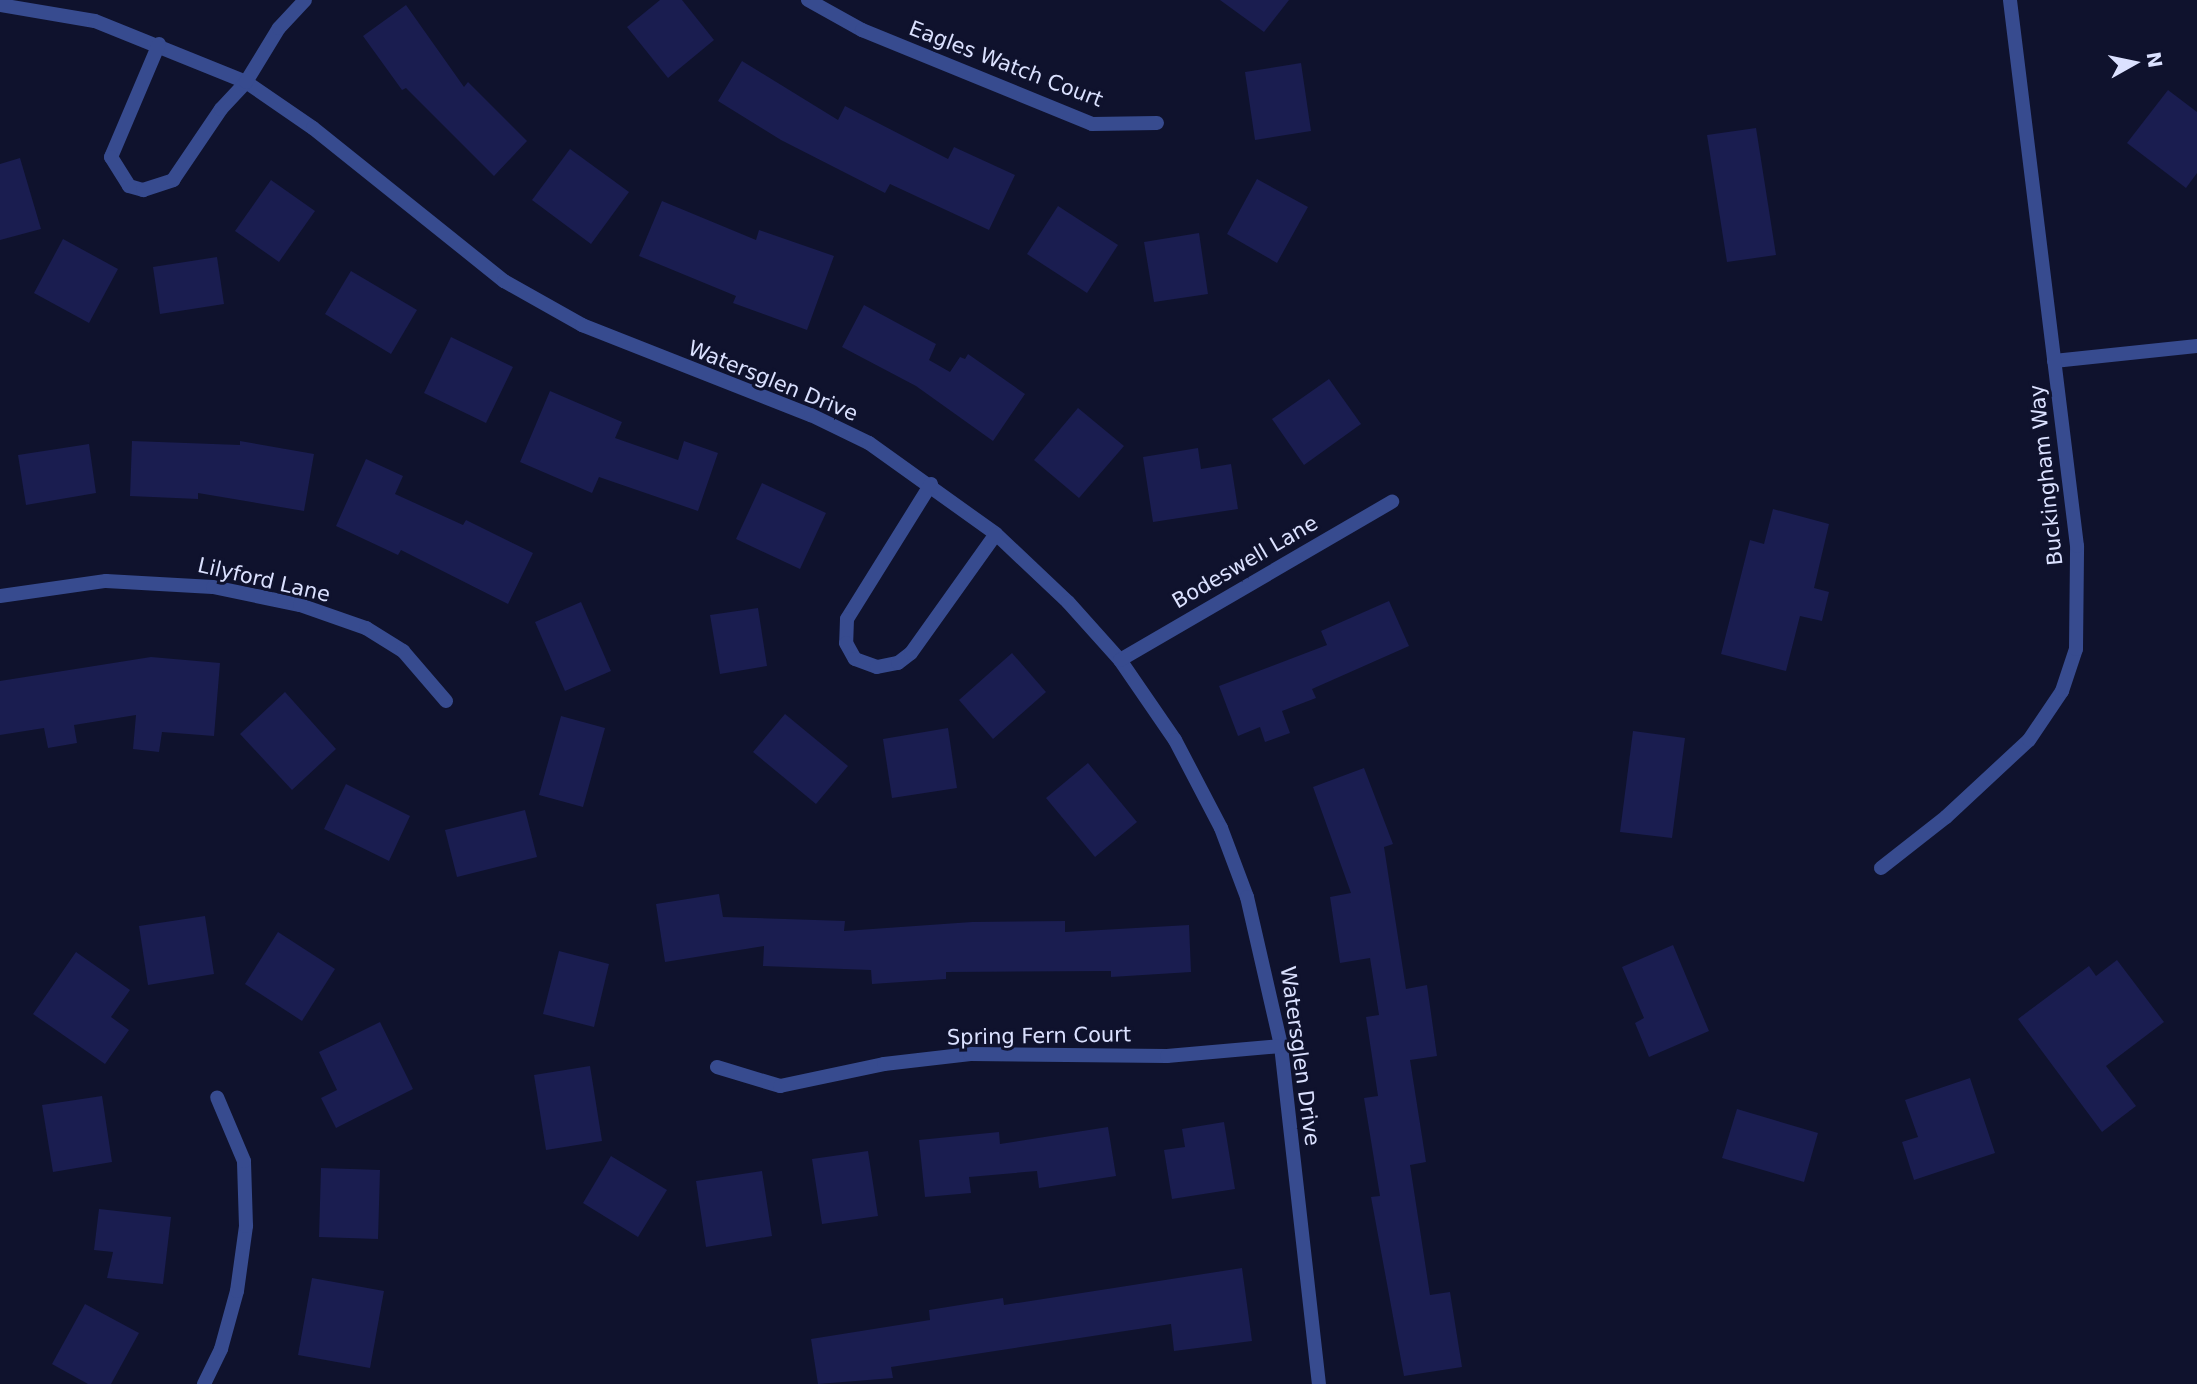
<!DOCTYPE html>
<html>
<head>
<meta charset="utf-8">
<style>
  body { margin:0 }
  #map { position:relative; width:2197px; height:1384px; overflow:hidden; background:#0f122d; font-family:"DejaVu Sans",sans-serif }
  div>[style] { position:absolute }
  .building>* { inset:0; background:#1a1d50 }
  .minor>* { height:14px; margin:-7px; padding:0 7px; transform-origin:7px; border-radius:7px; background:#374b8f }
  span { translate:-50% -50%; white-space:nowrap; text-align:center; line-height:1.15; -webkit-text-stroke:6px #0f122d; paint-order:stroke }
  .street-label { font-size:21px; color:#dbe1ff }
  .north { position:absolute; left:2099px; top:28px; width:70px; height:70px; -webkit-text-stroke:5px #0f122d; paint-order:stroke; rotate:81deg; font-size:19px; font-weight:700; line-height:28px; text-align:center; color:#dbe1ff }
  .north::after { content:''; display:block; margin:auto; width:24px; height:32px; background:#dbe1ff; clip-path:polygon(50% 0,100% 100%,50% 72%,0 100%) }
</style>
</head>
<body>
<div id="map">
  <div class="building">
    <i style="clip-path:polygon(660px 0,682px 0,714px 40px,668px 78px,627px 27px)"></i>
    <i style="clip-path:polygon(1220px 0,1289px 0,1264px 32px)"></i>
    <i style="clip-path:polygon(406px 5px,464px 87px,468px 82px,527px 141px,494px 176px,406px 88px,402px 90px,363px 36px)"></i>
    <i style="clip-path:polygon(742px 61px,838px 120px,845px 106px,948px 159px,954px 147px,1015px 175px,989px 230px,890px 184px,885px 193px,781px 140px,718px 101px)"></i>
    <i style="clip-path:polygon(1301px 63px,1311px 131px,1255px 140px,1245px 72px)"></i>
    <i style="clip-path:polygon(2168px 90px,2197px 112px,2197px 173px,2186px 188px,2127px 143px)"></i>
    <i style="clip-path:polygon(1756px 128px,1776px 255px,1727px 262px,1707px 135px)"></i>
    <i style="clip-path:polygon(570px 149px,629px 192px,591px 244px,532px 200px)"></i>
    <i style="clip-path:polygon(20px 158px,41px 229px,0 240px,0 164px)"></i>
    <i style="clip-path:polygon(1257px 179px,1308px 207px,1277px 263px,1227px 234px)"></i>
    <i style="clip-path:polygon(271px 180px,315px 211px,279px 262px,235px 231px)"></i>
    <i style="clip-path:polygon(662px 201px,756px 240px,759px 230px,834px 256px,807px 330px,733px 303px,736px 296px,639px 256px)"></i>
    <i style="clip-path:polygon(1058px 206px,1118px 245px,1087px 293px,1027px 254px)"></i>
    <i style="clip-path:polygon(1199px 233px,1208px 294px,1154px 302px,1144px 242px)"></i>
    <i style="clip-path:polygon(63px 239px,118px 269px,89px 323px,34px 293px)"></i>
    <i style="clip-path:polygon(217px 257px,224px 304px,160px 314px,153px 267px)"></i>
    <i style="clip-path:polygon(351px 271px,417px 310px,391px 354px,325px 314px)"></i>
    <i style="clip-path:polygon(864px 305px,936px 344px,929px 360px,950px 372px,960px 357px,965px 359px,968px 354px,1025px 394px,993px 441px,916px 386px,842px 347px)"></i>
    <i style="clip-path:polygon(451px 337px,513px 367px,486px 423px,424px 393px)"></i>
    <i style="clip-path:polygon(1329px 379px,1361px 424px,1304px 465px,1272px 419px)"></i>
    <i style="clip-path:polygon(550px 391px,622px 422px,615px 438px,678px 460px,684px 441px,718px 453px,698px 511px,599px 477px,592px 493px,520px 462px)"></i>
    <i style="clip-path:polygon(1078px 408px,1124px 446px,1079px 498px,1034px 460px)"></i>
    <i style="clip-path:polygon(132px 441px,240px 445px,240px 441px,314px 454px,304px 511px,198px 493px,198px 499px,130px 496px)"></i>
    <i style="clip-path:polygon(89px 444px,96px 493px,26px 505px,18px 455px)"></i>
    <i style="clip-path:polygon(1198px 448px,1201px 469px,1231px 464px,1238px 509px,1153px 522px,1143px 457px)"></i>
    <i style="clip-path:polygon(366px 459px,403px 476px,395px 494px,463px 525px,466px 520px,533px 553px,508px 604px,401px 550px,398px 555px,336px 526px)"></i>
    <i style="clip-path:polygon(762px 483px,826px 513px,800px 569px,736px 539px)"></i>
    <i style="clip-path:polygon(1773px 509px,1829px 524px,1814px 588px,1829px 592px,1822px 621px,1800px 616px,1786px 671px,1721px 654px,1750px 540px,1764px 544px)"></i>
    <i style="clip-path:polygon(1389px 601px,1409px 646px,1312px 689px,1316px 698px,1282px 711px,1290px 733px,1265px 742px,1260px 727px,1238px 736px,1219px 686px,1327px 645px,1321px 631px)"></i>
    <i style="clip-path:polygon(581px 602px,611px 671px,565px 691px,535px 622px)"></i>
    <i style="clip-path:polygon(758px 608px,767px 666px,720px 674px,710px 615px)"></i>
    <i style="clip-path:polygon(1012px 653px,1046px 692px,993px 739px,959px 700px)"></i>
    <i style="clip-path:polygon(151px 657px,220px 663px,214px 736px,162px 732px,159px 752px,133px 749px,136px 715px,74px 725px,77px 743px,48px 748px,44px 728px,0 735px,0 681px)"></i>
    <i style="clip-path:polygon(285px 692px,336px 749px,292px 790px,240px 734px)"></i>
    <i style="clip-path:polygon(785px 714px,848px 766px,816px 804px,753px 752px)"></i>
    <i style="clip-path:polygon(561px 716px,605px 728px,583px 807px,539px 795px)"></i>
    <i style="clip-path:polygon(948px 728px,957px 788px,892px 798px,883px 739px)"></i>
    <i style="clip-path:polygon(1633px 731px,1685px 738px,1672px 838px,1620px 832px)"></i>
    <i style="clip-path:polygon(1088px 763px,1137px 822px,1095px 857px,1046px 798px)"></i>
    <i style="clip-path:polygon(1364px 768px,1393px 844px,1384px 847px,1406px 989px,1427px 985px,1437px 1056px,1410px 1060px,1426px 1162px,1410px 1165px,1430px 1295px,1450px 1292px,1462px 1367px,1404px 1376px,1371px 1197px,1380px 1196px,1364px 1098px,1378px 1096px,1366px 1017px,1379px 1015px,1370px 958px,1340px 963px,1330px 897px,1351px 893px,1313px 787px)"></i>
    <i style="clip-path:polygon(346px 784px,410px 816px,389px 861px,324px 829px)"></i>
    <i style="clip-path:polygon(525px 810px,537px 857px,457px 877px,445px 830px)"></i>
    <i style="clip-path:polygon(719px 894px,723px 917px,845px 921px,844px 931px,972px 922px,1065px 921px,1065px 932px,1189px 925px,1191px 972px,1111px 977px,1111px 971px,946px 972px,946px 979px,872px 984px,871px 970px,763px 966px,764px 946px,665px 962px,656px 904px)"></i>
    <i style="clip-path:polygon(205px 916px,214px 974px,148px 985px,139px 926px)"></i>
    <i style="clip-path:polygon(278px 932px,335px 969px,302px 1021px,245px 984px)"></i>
    <i style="clip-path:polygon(1673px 945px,1709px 1031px,1649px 1057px,1635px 1023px,1644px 1018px,1622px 967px)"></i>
    <i style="clip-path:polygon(559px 951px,609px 964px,594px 1027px,543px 1014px)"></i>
    <i style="clip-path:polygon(76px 952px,130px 990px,111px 1017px,129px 1030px,105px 1064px,33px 1014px)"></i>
    <i style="clip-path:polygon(2117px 960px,2164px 1022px,2106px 1066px,2136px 1106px,2102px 1132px,2018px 1019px,2089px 966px,2096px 976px)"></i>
    <i style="clip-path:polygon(380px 1022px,413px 1089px,336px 1128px,321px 1098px,337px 1090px,319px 1052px)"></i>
    <i style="clip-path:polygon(590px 1066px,602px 1141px,546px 1150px,534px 1075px)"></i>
    <i style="clip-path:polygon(1970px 1078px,1995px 1153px,1914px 1180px,1902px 1142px,1918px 1137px,1905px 1100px)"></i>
    <i style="clip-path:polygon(102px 1096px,112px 1162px,53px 1172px,42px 1105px)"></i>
    <i style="clip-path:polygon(1737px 1109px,1818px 1133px,1804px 1182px,1722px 1158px)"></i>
    <i style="clip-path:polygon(1224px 1122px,1235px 1189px,1172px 1199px,1164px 1150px,1185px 1147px,1182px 1129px)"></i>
    <i style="clip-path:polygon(1108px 1127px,1116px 1176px,1039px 1188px,1037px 1171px,969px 1177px,971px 1193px,925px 1197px,919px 1140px,999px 1132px,1000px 1144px)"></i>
    <i style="clip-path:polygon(868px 1151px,878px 1216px,822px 1224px,812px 1159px)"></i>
    <i style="clip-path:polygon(611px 1156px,667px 1190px,638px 1237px,583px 1203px)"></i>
    <i style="clip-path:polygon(321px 1168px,380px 1170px,378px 1239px,319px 1237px)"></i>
    <i style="clip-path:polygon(762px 1171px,772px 1236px,706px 1247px,696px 1181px)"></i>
    <i style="clip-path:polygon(99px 1209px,171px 1217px,163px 1284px,107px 1278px,113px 1252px,94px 1250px)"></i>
    <i style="clip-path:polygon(1242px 1268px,1252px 1341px,1174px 1351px,1171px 1324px,891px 1367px,893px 1378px,818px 1384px,811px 1339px,930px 1320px,929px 1310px,1003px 1298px,1004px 1305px)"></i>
    <i style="clip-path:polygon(312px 1278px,384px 1291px,370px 1368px,298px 1355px)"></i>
    <i style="clip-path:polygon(85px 1304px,139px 1333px,111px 1384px,88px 1384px,52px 1364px)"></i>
  </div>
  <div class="minor">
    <i style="left:808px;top:0;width:62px;rotate:29.1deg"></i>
    <i style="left:862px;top:30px;width:248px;rotate:22.2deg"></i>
    <i style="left:1092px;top:124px;width:65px;rotate:-0.9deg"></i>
    <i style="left:0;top:5px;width:96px;rotate:9.6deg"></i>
    <i style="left:95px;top:21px;width:163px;rotate:22deg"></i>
    <i style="left:246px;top:82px;width:81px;rotate:34.5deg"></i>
    <i style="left:313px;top:128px;width:245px;rotate:38.7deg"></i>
    <i style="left:504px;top:281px;width:90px;rotate:29.4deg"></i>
    <i style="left:582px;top:325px;width:246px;rotate:21.5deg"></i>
    <i style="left:811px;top:415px;width:64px;rotate:25.8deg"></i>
    <i style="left:869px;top:443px;width:156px;rotate:35.6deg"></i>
    <i style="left:996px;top:534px;width:99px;rotate:43.4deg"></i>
    <i style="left:1068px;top:602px;width:78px;rotate:48.1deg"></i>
    <i style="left:1120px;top:660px;width:97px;rotate:55.5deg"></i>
    <i style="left:1175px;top:740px;width:99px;rotate:62.4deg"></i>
    <i style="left:1221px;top:828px;width:74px;rotate:69.4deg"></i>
    <i style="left:1247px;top:897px;width:153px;rotate:77.1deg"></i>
    <i style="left:1281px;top:1046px;width:340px;rotate:83.6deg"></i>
    <i style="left:159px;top:44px;width:123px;rotate:113deg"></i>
    <i style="left:111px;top:157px;width:34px;rotate:58deg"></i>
    <i style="left:129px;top:186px;width:15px;rotate:16deg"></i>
    <i style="left:143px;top:190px;width:32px;rotate:-18deg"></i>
    <i style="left:173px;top:180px;width:86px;rotate:-55.9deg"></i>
    <i style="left:221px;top:109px;width:37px;rotate:-47deg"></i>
    <i style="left:246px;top:82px;width:63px;rotate:-58.6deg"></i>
    <i style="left:279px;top:28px;width:38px;rotate:-47deg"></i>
    <i style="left:2054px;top:361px;width:144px;rotate:-6deg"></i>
    <i style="left:931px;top:484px;width:159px;rotate:121.9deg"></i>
    <i style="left:847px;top:619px;width:24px;rotate:92deg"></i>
    <i style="left:846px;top:643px;width:18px;rotate:61deg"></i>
    <i style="left:855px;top:659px;width:23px;rotate:20deg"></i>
    <i style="left:877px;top:667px;width:21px;rotate:-11deg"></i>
    <i style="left:898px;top:663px;width:16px;rotate:-38deg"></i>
    <i style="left:911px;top:653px;width:146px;rotate:-54.5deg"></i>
    <i style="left:0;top:596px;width:107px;rotate:-8.1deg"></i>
    <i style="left:106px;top:581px;width:107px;rotate:3.2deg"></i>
    <i style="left:213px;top:587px;width:89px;rotate:11.7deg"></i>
    <i style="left:300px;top:605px;width:70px;rotate:19.2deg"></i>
    <i style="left:366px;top:628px;width:44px;rotate:31.9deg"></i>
    <i style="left:403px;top:651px;width:66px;rotate:49.3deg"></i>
    <i style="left:1120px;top:660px;width:315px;rotate:-30.2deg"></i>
    <i style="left:1881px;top:868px;width:83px;rotate:-38.1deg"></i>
    <i style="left:1946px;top:817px;width:113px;rotate:-42.9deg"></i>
    <i style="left:2029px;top:740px;width:59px;rotate:-56deg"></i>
    <i style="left:2062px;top:691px;width:44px;rotate:-71.6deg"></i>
    <i style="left:2076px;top:649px;width:103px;rotate:-89.4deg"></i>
    <i style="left:2077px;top:546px;width:550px;rotate:-97deg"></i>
    <i style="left:717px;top:1067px;width:66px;rotate:16.8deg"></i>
    <i style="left:780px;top:1086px;width:106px;rotate:-11.9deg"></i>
    <i style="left:884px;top:1064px;width:87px;rotate:-6.6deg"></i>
    <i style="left:970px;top:1054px;width:197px;rotate:0.6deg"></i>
    <i style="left:1167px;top:1056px;width:114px;rotate:-5deg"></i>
    <i style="left:204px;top:1384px;width:39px;rotate:-64deg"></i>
    <i style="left:221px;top:1349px;width:60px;rotate:-74.6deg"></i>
    <i style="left:237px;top:1291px;width:66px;rotate:-82.1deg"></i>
    <i style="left:246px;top:1226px;width:65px;rotate:-91.8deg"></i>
    <i style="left:244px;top:1161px;width:69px;rotate:-112.9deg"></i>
  </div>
  <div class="street-label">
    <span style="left:1006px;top:64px;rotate:21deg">Eagles Watch Court</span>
    <span style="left:773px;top:381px;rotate:22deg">Watersglen Drive</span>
    <span style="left:2046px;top:475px;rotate:-96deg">Buckingham Way</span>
    <span style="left:1245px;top:562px;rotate:-30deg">Bodeswell Lane</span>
    <span style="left:264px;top:580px;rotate:13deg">Lilyford Lane</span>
    <span style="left:1039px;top:1036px;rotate:-1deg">Spring Fern Court</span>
    <span style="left:1300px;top:1056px;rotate:82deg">Watersglen Drive</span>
  </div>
  <div class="north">N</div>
</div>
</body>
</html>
